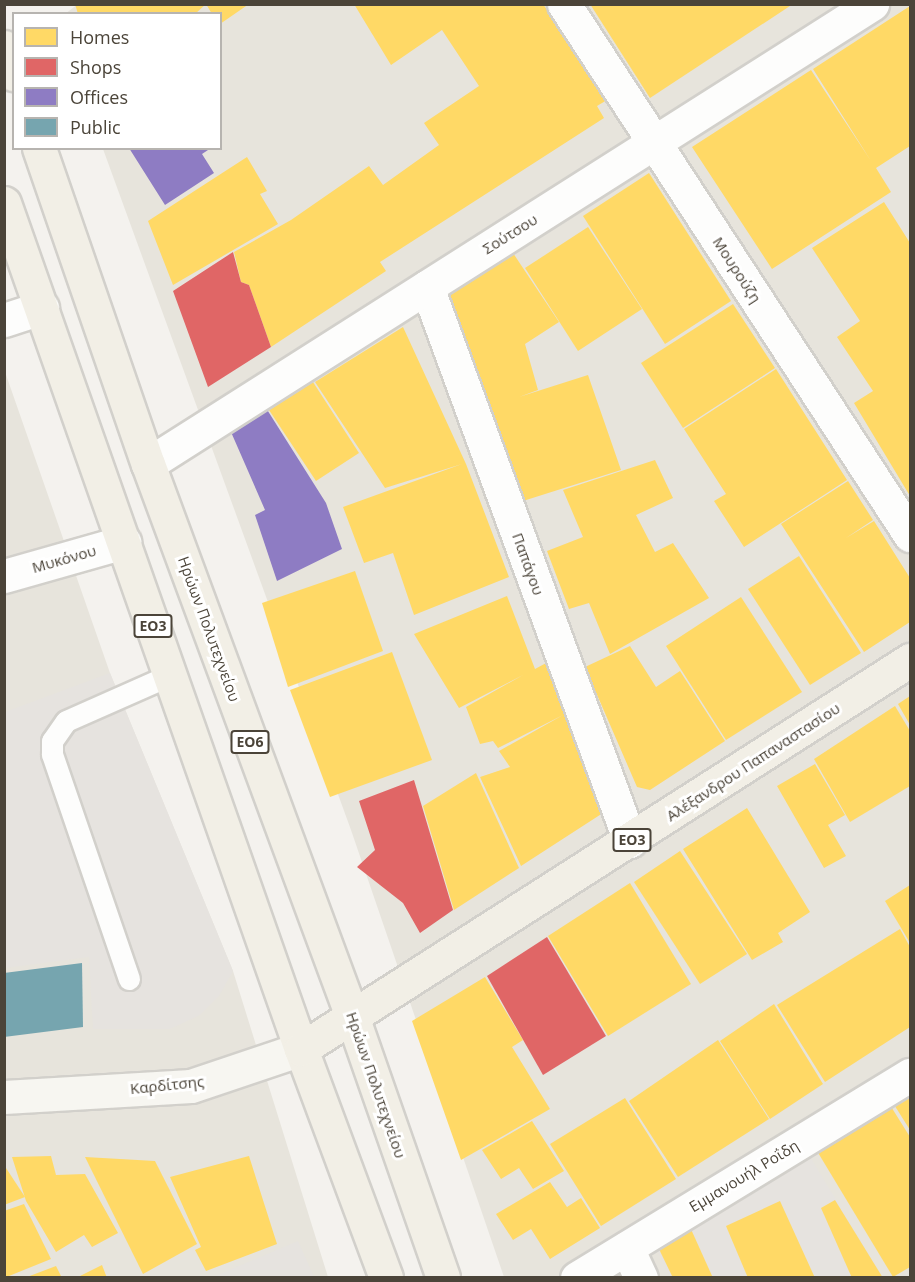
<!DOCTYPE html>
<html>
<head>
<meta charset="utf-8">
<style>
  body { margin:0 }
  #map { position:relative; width:915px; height:1282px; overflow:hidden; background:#f4f2ee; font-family:"Open Sans",sans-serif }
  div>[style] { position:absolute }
  .residential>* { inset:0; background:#e7e4dc }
  .parking>* { inset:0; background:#e6e3df }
  .homes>* { inset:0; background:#ffd966 }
  .shops>* { inset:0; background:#e06666 }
  .offices>* { inset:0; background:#8e7cc3 }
  .public>* { inset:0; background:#76a5af }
  .roads { filter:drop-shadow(2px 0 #d2d0cb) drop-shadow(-2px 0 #d2d0cb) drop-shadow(0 2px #d2d0cb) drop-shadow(0 -2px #d2d0cb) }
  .lane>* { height:21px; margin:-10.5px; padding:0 10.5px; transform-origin:10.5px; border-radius:10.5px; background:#fdfdfc }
  .street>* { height:33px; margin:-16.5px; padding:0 16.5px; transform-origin:16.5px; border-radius:16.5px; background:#fdfdfc }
  .secondary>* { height:33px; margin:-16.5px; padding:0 16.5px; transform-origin:16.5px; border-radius:16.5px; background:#f7f6f1 }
  .primary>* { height:33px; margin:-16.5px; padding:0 16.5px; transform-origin:16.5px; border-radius:16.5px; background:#f2efe6 }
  span { translate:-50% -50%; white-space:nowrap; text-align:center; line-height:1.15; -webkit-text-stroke:6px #fff; paint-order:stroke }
  .shield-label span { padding:2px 4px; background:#fff; border:2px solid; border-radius:4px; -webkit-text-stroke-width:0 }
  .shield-label { font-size:14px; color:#4b4439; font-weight:700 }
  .street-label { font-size:15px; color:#4b4439 }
  .frame { position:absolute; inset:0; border:6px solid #4b4439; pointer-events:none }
  .legend { position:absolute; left:12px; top:12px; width:210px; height:138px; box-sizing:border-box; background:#fff; border:2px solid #b7b4b0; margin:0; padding:8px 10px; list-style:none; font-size:18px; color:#4b4439 }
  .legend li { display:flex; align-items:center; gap:12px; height:30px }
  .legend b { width:30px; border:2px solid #b7b4b0 }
</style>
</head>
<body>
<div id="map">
  <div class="residential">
    <i style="clip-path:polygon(78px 4px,910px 5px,910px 1277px,504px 1277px,351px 830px,103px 149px,220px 148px,220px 14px,65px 14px)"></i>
    <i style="clip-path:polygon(4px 369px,110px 673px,233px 971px,328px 1277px,5px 1277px)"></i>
  </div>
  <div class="parking">
    <i style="clip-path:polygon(110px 673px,233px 971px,219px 996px,200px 1015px,170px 1029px,93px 1029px,89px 957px,5px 968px,5px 712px)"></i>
    <i style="clip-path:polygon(807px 1152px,883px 1277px,670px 1277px,655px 1245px)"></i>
    <i style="clip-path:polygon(298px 1241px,314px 1277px,213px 1277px)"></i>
  </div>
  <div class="homes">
    <i style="clip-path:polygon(75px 4px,206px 4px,195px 14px,78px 14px)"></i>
    <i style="clip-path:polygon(206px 4px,249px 4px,220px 24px,220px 14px,212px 14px)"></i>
    <i style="clip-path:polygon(354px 4px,543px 4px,607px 100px,597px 106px,604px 118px,380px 262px,386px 271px,271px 347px,249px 285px,241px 282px,234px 252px,291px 220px,369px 166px,383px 185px,439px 145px,424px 123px,479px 86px,442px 30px,391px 65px)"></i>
    <i style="clip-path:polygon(590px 4px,793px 4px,650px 98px)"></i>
    <i style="clip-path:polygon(910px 6px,910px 146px,876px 168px,891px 192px,772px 269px,692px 147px,811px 70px,871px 161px,813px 69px)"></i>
    <i style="clip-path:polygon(247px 157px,267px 191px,260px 194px,278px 224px,173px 285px,148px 221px)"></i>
    <i style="clip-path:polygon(649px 173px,731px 301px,665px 344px,583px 216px)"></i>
    <i style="clip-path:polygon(884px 202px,910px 243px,910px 496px,854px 403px,873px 391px,837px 337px,860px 321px,812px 248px)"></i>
    <i style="clip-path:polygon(588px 227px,642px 309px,578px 351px,525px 268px)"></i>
    <i style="clip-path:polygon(513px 253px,559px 322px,525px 344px,538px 390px,519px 397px,588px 375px,621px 470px,523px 501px,447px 295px)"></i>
    <i style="clip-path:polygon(733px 304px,775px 368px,683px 428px,641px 363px)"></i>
    <i style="clip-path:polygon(403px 327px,466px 464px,509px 577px,414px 615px,393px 553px,364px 563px,343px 507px,462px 464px,385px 488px,315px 382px)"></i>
    <i style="clip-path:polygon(776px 369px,847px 480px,744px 547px,714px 501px,726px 494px,684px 429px)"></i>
    <i style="clip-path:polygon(313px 382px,359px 453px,316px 481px,269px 410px)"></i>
    <i style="clip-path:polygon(655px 460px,673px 498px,636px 515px,655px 552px,673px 543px,709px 598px,610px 654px,589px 603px,569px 609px,547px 551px,583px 537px,563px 490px)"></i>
    <i style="clip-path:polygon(848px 481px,873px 520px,846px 538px,874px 521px,910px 578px,910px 622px,864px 652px,781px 524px)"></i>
    <i style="clip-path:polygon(799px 556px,861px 653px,810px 685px,748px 589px)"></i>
    <i style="clip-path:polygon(355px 571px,383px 651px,288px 687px,262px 603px)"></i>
    <i style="clip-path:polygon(507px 596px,535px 669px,548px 662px,606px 811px,521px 866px,480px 777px,510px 767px,499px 751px,563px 715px,498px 748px,493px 741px,480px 744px,466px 707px,523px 675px,459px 708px,414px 634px)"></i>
    <i style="clip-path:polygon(741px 597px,802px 692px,726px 740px,666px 646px)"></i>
    <i style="clip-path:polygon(630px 646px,656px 687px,680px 671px,725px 741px,650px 790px,637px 787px,585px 667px)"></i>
    <i style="clip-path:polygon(392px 652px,432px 760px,330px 797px,290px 690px)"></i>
    <i style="clip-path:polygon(910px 696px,910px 725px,898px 704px)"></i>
    <i style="clip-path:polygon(895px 706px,910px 731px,910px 786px,850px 822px,814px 759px)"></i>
    <i style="clip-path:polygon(815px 764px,845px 815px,828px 825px,846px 856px,824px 868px,777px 786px)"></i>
    <i style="clip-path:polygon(476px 773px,519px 868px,454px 910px,423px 806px)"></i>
    <i style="clip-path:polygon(747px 808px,810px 912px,778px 933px,783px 942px,752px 960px,683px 849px)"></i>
    <i style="clip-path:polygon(680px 851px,747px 954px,700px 984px,634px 882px)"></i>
    <i style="clip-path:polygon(630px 883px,691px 984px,608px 1036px,548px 936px)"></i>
    <i style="clip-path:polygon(910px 885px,910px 943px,885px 901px)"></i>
    <i style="clip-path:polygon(900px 929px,910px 947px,910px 1027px,825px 1082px,777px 1005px)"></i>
    <i style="clip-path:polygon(485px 977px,523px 1040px,512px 1047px,550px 1109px,461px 1160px,412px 1021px)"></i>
    <i style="clip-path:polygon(774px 1004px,823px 1084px,770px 1119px,720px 1041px)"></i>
    <i style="clip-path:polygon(718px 1040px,769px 1119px,678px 1177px,629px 1101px)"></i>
    <i style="clip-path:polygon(910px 1092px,910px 1130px,893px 1103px)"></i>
    <i style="clip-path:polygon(625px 1098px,676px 1179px,601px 1226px,550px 1144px)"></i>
    <i style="clip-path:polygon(890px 1105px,910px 1137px,910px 1267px,893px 1277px,817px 1151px)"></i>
    <i style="clip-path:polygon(532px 1121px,564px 1171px,533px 1189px,519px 1168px,501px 1179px,482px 1150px)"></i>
    <i style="clip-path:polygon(51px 1156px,56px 1175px,85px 1174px,118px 1233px,92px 1247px,84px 1235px,56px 1252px,26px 1201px,12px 1157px)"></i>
    <i style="clip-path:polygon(249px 1156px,277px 1244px,206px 1271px,195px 1250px,201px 1247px,170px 1177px)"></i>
    <i style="clip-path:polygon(85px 1157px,155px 1161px,197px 1244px,143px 1274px)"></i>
    <i style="clip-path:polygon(4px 1165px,25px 1197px,4px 1205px)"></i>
    <i style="clip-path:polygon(550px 1182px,567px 1207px,581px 1198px,600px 1228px,550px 1259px,531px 1229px,513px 1240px,496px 1214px)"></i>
    <i style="clip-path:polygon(835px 1200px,883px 1278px,852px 1278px,821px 1208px)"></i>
    <i style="clip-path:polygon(780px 1201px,815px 1278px,748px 1278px,726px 1226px)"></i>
    <i style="clip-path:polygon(24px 1204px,51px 1259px,4px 1278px,4px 1211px)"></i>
    <i style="clip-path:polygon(690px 1227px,713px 1278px,673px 1278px,658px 1247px)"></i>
    <i style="clip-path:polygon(102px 1265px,107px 1278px,76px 1278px)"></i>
    <i style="clip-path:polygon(56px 1266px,62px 1278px,27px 1278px,27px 1277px)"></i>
  </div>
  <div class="shops">
    <i style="clip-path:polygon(233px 252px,241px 282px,249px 285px,271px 347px,208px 387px,173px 291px)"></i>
    <i style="clip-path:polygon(414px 780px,453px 910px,420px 933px,403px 903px,357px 867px,375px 850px,359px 801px)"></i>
    <i style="clip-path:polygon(547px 937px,606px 1036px,543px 1075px,487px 976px)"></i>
  </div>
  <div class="offices">
    <i style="clip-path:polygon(129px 148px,211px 148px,202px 154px,214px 173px,165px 205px)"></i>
    <i style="clip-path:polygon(266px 408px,326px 503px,342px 549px,277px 581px,255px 515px,265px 510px,231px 432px)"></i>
  </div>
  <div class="public">
    <i style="clip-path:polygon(82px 963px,83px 1027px,4px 1037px,4px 973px)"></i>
  </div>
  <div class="roads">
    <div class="lane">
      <i style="left:129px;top:979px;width:238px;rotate:-108.9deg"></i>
      <i style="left:52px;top:754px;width:13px;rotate:-90deg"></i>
      <i style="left:52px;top:741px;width:24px;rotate:-55deg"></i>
      <i style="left:66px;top:721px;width:114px;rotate:-23.9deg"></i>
    </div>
    <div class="street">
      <i style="left:564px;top:4px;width:634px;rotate:56.91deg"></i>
      <i style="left:427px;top:287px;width:590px;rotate:69.88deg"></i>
      <i style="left:4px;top:320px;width:40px;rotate:-18deg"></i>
      <i style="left:148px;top:464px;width:858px;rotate:-32.43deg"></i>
      <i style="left:4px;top:576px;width:125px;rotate:-15.8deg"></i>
      <i style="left:627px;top:1248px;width:33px;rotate:65deg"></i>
      <i style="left:577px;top:1278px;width:390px;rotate:-31.4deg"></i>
    </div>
    <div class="secondary">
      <i style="left:4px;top:1097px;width:187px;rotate:-3.4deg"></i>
      <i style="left:191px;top:1086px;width:116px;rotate:-18.6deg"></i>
    </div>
    <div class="primary">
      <i style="left:4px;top:47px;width:29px;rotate:70deg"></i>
      <i style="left:39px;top:148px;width:334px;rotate:71deg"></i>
      <i style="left:148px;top:464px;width:592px;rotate:69.73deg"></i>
      <i style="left:353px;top:1019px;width:274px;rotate:70.8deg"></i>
      <i style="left:4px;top:203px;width:897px;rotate:70.66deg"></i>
      <i style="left:301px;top:1049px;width:244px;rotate:69.6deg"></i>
      <i style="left:301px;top:1049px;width:723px;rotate:-32.57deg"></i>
    </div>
  </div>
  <div class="shield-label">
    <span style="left:153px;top:626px">ΕΟ3</span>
    <span style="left:250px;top:742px">ΕΟ6</span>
    <span style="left:632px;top:840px">ΕΟ3</span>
  </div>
  <div class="street-label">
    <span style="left:510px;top:234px;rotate:-32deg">Σούτσου</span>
    <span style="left:737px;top:270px;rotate:57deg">Μουρούζη</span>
    <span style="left:64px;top:559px;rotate:-16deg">Μυκόνου</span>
    <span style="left:528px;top:564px;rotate:70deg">Παπάγου</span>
    <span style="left:209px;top:629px;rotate:70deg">Ηρώων Πολυτεχνείου</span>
    <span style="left:753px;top:762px;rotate:-33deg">Αλέξανδρου Παπαναστασίου</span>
    <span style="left:167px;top:1085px;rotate:-6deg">Καρδίτσης</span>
    <span style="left:376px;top:1085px;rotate:71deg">Ηρώων Πολυτεχνείου</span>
    <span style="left:744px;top:1176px;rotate:-31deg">Εμμανουήλ Ροΐδη</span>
  </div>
  <div class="frame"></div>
  <ul class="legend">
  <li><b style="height:16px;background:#ffd966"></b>Homes</li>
  <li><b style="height:16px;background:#e06666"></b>Shops</li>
  <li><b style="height:16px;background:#8e7cc3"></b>Offices</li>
  <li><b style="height:16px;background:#76a5af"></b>Public</li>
  </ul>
</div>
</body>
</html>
